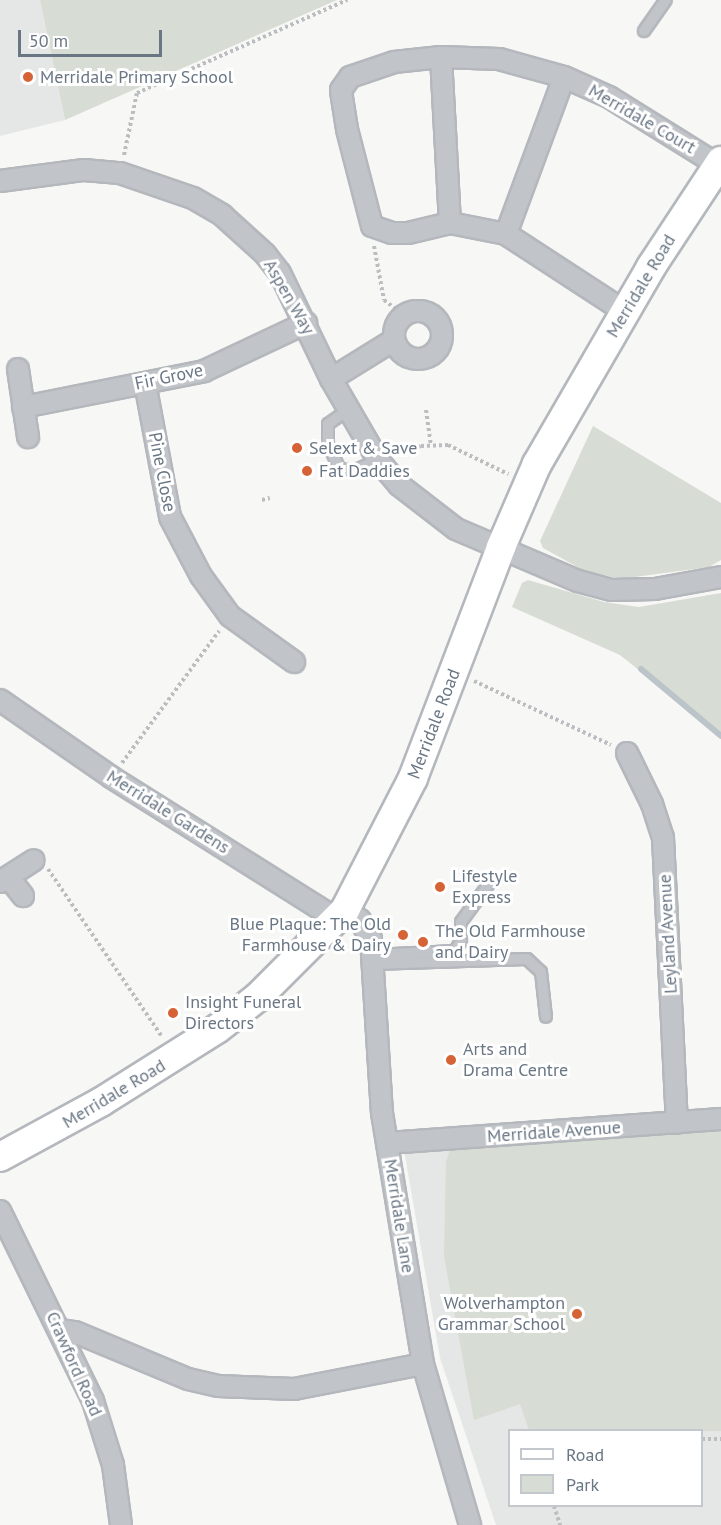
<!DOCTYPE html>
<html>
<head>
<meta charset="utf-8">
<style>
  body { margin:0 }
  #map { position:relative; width:721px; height:1525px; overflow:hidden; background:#f7f7f5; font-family:"PT Sans",sans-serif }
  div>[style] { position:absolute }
  .built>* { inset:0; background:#e5e6e6 }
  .green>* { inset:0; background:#d7dcd4 }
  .stream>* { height:6px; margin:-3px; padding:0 3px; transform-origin:3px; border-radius:3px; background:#bbc4c9 }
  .path>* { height:4px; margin-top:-2px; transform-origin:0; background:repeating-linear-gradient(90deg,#bbbdc0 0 3px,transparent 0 6px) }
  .roads { filter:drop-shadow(2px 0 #b4b8bd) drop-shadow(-2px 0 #b4b8bd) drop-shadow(0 2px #b4b8bd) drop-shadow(0 -2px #b4b8bd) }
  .lane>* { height:10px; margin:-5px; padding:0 5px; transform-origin:5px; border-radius:5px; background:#c1c4c8 }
  .street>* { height:20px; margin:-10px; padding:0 10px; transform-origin:10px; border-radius:10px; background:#c1c4c8 }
  .street>.ring { margin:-10px; padding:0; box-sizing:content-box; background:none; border:20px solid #c1c4c8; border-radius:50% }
  .secondary>* { height:28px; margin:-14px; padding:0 14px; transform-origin:14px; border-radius:14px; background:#fff }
  .dots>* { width:16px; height:16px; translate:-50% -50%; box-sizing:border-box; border:3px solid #fff; border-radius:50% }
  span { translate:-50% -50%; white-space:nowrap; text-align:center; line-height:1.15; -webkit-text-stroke:6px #fff; paint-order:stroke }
  .poi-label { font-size:18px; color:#697684 }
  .left { translate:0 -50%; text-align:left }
  .right { translate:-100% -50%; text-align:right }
  .street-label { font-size:18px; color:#697684 }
  .legend { position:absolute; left:508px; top:1429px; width:195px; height:78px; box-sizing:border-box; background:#fff; border:2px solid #c3c8ce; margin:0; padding:8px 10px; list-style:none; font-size:18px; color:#697684 }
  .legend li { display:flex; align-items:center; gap:12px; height:30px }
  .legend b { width:30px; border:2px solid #c3c8ce }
  .scale { position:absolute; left:18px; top:30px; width:144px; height:27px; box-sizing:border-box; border:3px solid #697684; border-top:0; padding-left:8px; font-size:18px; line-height:21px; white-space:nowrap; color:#697684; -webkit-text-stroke:4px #fff; paint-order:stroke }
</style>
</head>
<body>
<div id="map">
  <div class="built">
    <i style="clip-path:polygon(0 0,40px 0,65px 120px,0 136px)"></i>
    <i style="clip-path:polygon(evenodd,721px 1128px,721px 1525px,496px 1525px,440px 1358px,404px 1150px,721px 1128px,510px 1430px,702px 1430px,702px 1506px,510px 1506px,510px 1430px)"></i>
  </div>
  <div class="green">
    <i style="clip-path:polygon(40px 0,337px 0,65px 120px)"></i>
    <i style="clip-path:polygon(593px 426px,721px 503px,721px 560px,709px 567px,620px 579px,583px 570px,543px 548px,540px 541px)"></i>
    <i style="clip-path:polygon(528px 580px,604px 602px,639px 607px,721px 593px,721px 736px,620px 655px,512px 607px,522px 583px)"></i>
    <i style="clip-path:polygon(721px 1128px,721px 1431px,529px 1430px,520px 1404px,474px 1420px,444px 1256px,446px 1162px,451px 1146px)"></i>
  </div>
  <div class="stream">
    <i style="left:641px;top:669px;width:104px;rotate:39.9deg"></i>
  </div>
  <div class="path">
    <i style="left:124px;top:155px;width:63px;rotate:-78.2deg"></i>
    <i style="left:137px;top:93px;width:230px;rotate:-23.9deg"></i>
    <i style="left:374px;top:246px;width:55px;rotate:79.5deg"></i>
    <i style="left:384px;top:300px;width:25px;rotate:37deg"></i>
    <i style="left:426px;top:410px;width:35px;rotate:82deg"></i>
    <i style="left:395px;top:454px;width:27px;rotate:-17deg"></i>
    <i style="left:421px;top:446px;width:27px;rotate:-2deg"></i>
    <i style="left:448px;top:445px;width:67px;rotate:25.8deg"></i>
    <i style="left:262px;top:500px;width:8px;rotate:-14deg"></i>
    <i style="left:474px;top:681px;width:151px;rotate:25deg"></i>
    <i style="left:122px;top:763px;width:164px;rotate:-53.7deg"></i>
    <i style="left:48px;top:869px;width:203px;rotate:55.8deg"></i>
    <i style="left:702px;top:1439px;width:19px"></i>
    <i style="left:554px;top:1506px;width:20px;rotate:72deg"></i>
  </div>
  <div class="roads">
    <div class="lane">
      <i style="left:644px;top:31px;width:38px;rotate:-55deg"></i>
      <i style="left:348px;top:410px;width:24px;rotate:145deg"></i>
      <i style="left:328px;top:424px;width:20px;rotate:90deg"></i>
      <i style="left:328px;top:444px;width:29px;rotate:65deg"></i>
      <i style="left:340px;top:470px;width:18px;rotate:-3deg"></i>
      <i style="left:358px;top:469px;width:22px;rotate:-24deg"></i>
      <i style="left:373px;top:955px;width:82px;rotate:-2.8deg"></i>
      <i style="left:455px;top:951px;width:12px;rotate:-59deg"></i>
      <i style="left:461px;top:941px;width:19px;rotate:-90deg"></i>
      <i style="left:461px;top:922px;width:51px;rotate:-53.8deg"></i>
      <i style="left:374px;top:964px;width:153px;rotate:-1.9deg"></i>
      <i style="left:527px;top:959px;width:19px;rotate:43deg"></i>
      <i style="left:541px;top:972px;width:45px;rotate:83.7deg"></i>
    </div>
    <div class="street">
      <i style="left:441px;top:57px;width:166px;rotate:86.9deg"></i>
      <i style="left:0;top:181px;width:85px;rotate:-7.5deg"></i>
      <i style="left:84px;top:170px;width:36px;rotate:5deg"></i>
      <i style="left:120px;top:173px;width:77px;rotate:18.9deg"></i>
      <i style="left:193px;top:198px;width:34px;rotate:30deg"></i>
      <i style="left:222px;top:215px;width:58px;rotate:42.2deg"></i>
      <i style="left:265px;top:254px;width:24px;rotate:52deg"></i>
      <i style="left:280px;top:273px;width:118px;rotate:64.3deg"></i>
      <i style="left:331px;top:379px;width:94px;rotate:59.9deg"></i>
      <i style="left:378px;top:460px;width:33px;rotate:50deg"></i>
      <i style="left:399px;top:485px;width:72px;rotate:37.7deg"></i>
      <i style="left:456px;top:529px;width:133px;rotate:23.1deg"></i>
      <i style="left:578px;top:581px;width:35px;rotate:15deg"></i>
      <i style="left:612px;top:590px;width:43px;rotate:-1.3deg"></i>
      <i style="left:655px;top:589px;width:67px;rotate:-10.3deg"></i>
      <i style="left:506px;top:234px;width:167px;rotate:-69.7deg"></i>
      <i class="ring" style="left:394px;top:311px;width:28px;height:28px"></i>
      <i style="left:624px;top:311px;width:141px;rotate:-146.9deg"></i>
      <i style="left:506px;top:234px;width:57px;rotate:-168.9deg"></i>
      <i style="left:450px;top:223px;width:43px;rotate:166.6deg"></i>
      <i style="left:408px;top:233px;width:16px;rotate:180deg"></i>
      <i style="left:392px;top:233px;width:21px;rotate:-161deg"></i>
      <i style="left:372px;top:226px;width:100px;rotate:-104.5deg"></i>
      <i style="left:347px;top:129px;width:39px;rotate:-99deg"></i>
      <i style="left:341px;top:90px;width:16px;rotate:-55deg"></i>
      <i style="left:350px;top:77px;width:46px;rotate:-18.8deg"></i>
      <i style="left:394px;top:62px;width:47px;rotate:-6.1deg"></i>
      <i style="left:441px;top:57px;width:58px;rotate:2deg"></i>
      <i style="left:499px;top:59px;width:67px;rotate:15.5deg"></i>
      <i style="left:564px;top:77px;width:49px;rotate:24deg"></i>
      <i style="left:609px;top:97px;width:128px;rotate:32deg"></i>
      <i style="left:18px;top:369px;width:69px;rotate:81.6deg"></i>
      <i style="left:331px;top:379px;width:74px;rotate:-31.8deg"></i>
      <i style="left:145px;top:383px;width:136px;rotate:79.4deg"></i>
      <i style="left:170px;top:517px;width:67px;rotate:62.3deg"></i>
      <i style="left:201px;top:576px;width:49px;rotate:54.1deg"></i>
      <i style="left:230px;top:616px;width:79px;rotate:35.7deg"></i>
      <i style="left:23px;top:407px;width:185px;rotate:-11.2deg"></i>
      <i style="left:204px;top:371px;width:113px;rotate:-25.2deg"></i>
      <i style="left:0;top:700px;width:135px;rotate:34.7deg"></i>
      <i style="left:111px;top:777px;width:268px;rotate:32.2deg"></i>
      <i style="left:627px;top:753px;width:57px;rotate:63.9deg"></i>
      <i style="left:652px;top:804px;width:36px;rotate:72deg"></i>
      <i style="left:663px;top:838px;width:285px;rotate:87.2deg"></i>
      <i style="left:9px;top:878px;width:23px;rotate:52deg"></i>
      <i style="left:0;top:882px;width:40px;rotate:-32.9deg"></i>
      <i style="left:345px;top:910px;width:18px;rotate:34deg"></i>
      <i style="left:360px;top:920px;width:22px;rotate:60deg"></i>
      <i style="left:371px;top:939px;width:174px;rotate:86.4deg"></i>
      <i style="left:382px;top:1113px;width:254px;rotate:80.7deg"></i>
      <i style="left:423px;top:1364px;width:168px;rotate:73.7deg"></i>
      <i style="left:387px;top:1143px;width:335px;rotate:-4.1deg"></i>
      <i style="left:0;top:1211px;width:212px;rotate:63.9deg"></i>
      <i style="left:93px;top:1401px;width:67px;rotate:72.6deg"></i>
      <i style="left:113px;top:1465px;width:61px;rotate:82.4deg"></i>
      <i style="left:60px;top:1330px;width:15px;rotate:8deg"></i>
      <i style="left:75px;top:1332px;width:122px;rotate:22.6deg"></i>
      <i style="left:188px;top:1379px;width:31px;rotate:13deg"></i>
      <i style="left:218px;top:1386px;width:76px;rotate:2.3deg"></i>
      <i style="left:294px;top:1389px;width:131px;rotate:-11deg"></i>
    </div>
    <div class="secondary">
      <i style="left:0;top:1157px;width:115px;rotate:-28.6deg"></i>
      <i style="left:101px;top:1102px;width:137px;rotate:-32.2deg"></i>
      <i style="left:217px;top:1029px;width:52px;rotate:-38deg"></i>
      <i style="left:258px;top:997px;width:123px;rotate:-45deg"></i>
      <i style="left:345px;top:910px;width:148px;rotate:-62.7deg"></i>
      <i style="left:413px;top:778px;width:247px;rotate:-69.1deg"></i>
      <i style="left:501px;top:547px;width:90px;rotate:-66.6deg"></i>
      <i style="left:537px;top:464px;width:228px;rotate:-59.9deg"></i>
      <i style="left:651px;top:267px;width:127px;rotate:-56.6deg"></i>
    </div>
  </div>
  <div class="dots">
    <i style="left:28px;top:77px;background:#d66336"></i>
    <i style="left:297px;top:448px;background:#d66336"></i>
    <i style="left:307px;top:471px;background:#d66336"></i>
    <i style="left:440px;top:887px;background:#d66336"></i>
    <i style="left:403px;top:935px;background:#d66336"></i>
    <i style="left:423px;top:942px;background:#d66336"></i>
    <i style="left:173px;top:1013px;background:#d66336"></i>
    <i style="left:451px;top:1060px;background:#d66336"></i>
    <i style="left:577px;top:1314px;background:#d66336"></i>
  </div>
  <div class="poi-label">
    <span class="left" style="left:40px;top:77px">Merridale Primary School</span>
    <span class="left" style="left:309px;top:448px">Selext &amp; Save</span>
    <span class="left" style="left:319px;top:471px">Fat Daddies</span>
    <span class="left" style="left:452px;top:887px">Lifestyle<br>Express</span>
    <span class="right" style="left:391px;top:935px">Blue Plaque: The Old<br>Farmhouse &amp; Dairy</span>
    <span class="left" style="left:435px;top:942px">The Old Farmhouse<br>and Dairy</span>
    <span class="left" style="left:185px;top:1013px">Insight Funeral<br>Directors</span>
    <span class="left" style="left:463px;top:1060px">Arts and<br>Drama Centre</span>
    <span class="right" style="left:565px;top:1314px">Wolverhampton<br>Grammar School</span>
  </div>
  <div class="street-label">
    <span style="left:642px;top:119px;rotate:30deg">Merridale Court</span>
    <span style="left:641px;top:286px;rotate:-59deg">Merridale Road</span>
    <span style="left:289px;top:297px;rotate:60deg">Aspen Way</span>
    <span style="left:169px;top:377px;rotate:-12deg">Fir Grove</span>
    <span style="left:162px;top:472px;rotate:79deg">Pine Close</span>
    <span style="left:434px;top:724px;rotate:-69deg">Merridale Road</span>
    <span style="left:168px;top:812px;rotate:32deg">Merridale Gardens</span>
    <span style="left:668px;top:934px;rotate:-93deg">Leyland Avenue</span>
    <span style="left:114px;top:1094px;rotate:-31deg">Merridale Road</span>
    <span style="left:554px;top:1132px;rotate:-4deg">Merridale Avenue</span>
    <span style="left:399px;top:1216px;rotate:81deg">Merridale Lane</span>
    <span style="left:74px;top:1364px;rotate:66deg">Crawford Road</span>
  </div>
  <ul class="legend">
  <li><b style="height:8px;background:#fff"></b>Road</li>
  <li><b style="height:16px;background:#d7dcd4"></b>Park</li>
  </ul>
  <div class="scale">50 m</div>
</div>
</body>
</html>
